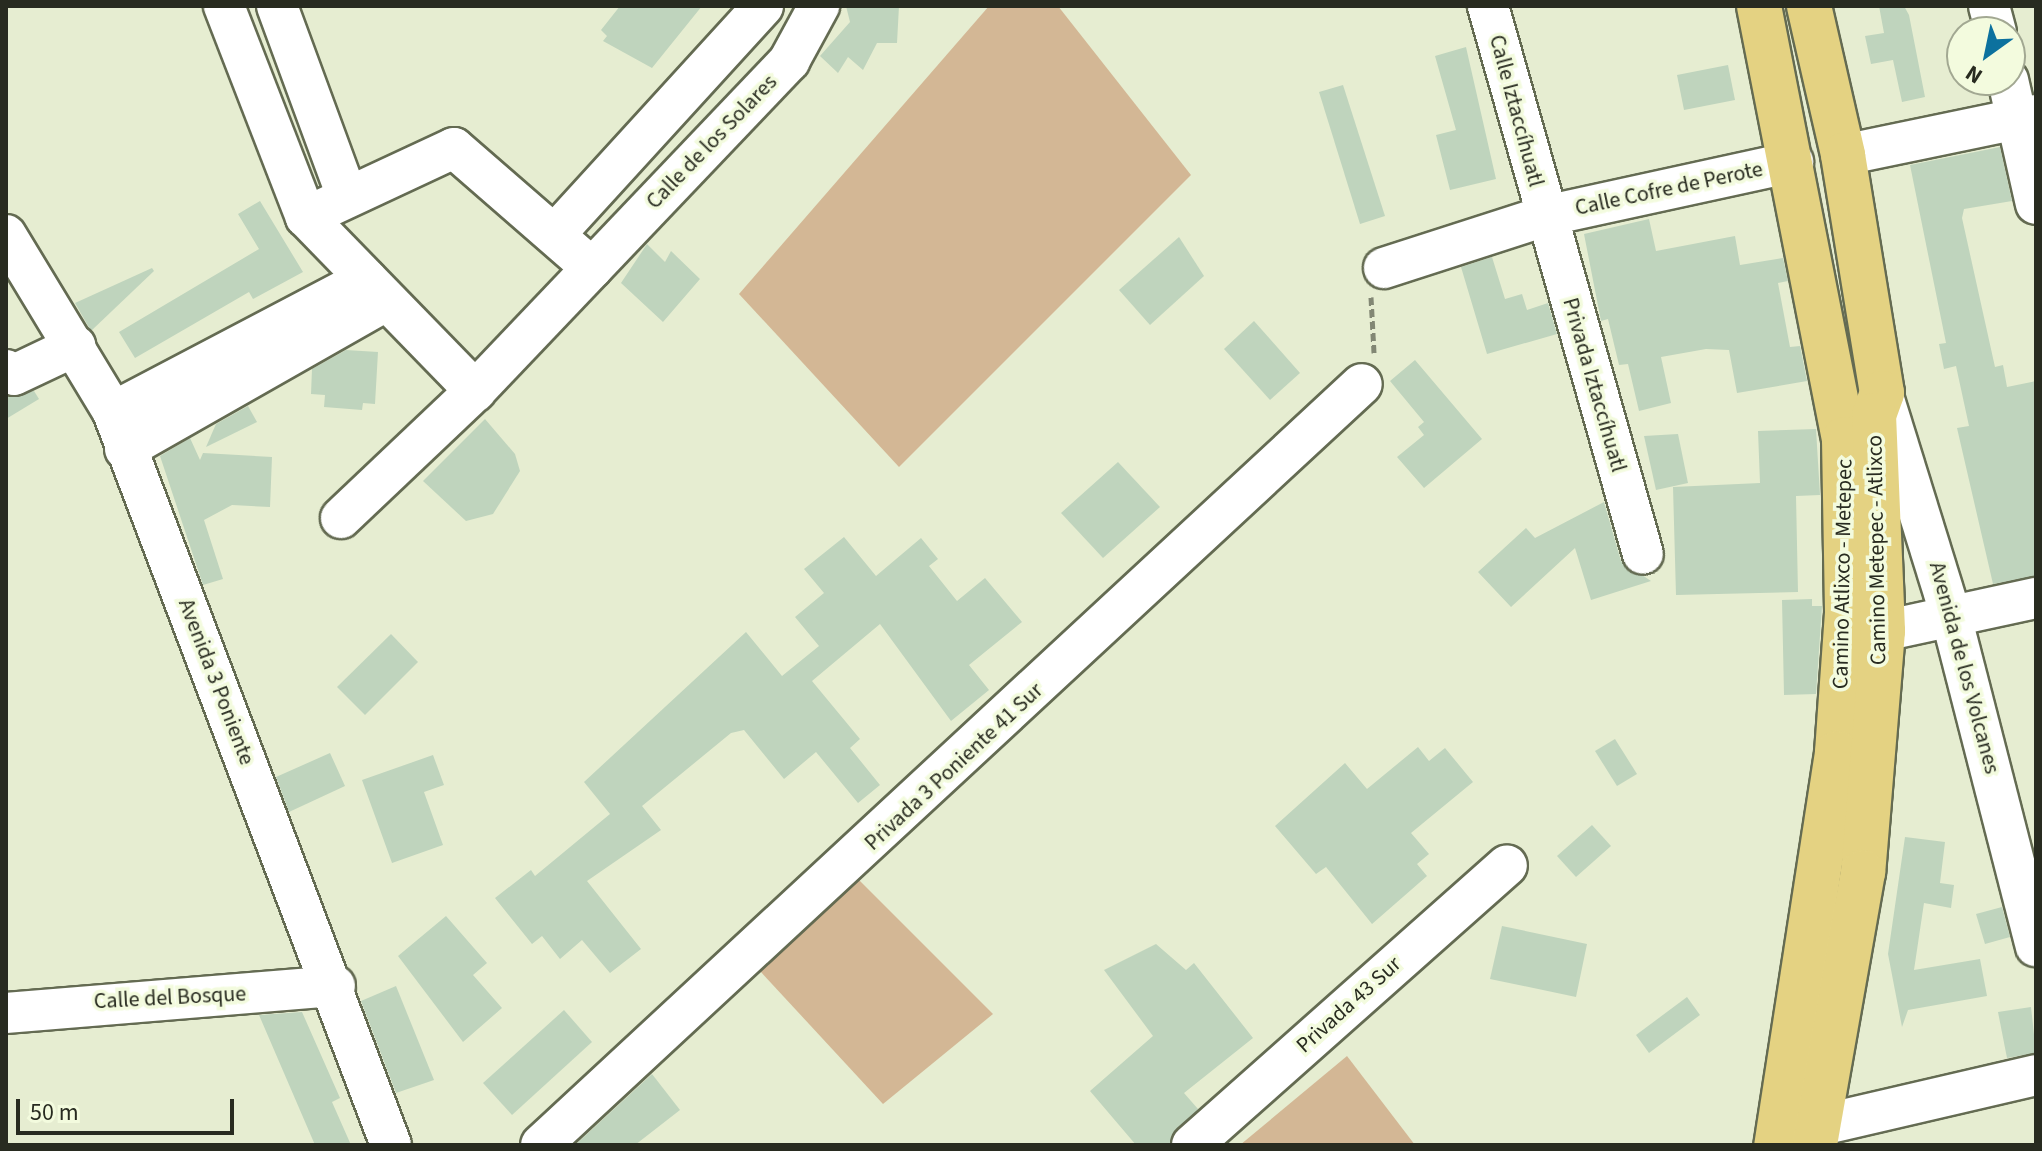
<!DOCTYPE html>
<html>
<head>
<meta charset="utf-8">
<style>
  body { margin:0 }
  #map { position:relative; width:2042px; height:1151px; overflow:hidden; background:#e6edd1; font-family:"Source Sans 3",sans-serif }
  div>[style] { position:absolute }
  .green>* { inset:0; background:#d3b795 }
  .building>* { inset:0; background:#bfd4bd }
  .path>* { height:5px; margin-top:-2.5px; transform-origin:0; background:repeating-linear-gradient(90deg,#828774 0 8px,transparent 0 12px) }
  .roads { filter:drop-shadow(2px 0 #646b52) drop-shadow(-2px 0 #646b52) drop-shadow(0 2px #646b52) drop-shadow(0 -2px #646b52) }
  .minor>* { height:40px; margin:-20px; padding:0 20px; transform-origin:20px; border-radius:20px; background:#fff }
  .major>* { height:44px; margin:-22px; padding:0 22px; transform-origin:22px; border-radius:22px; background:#e4d282 }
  span { translate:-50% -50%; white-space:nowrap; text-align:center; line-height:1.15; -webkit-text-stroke:7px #f3fbde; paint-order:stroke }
  .street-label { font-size:22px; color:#282b20 }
  .frame { position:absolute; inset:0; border:8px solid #282b20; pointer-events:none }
  .north { position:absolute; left:1946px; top:16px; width:80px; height:80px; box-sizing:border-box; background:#f3fbde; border:2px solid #a2a892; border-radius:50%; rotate:213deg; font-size:22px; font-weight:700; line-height:32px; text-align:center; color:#282b20 }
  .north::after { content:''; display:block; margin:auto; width:28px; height:36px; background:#0c719e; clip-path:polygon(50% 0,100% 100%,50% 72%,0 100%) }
  .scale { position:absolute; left:16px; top:1099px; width:218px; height:36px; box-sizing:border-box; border:4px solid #282b20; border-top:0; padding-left:10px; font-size:24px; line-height:28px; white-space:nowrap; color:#282b20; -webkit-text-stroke:6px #f3fbde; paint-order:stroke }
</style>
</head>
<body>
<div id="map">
  <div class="green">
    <i style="clip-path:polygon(989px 6px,1058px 6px,1191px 175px,899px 467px,739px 294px)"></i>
    <i style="clip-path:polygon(858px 879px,993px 1014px,883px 1104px,760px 971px)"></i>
    <i style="clip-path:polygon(1347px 1056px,1415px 1145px,1240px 1145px)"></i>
  </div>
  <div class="building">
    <i style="clip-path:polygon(620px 6px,702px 6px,652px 68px,603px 41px,607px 36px,601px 30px)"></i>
    <i style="clip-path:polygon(846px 6px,899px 6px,897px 43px,877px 43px,863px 70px,848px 57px,838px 73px,820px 56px,850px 22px)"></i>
    <i style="clip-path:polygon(1879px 6px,1904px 6px,1909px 15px,1925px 97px,1902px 102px,1893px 60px,1871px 64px,1865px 36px,1884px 33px)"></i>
    <i style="clip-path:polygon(1466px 47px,1496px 179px,1450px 190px,1436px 135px,1456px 130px,1435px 56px)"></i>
    <i style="clip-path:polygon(1728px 65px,1735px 100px,1684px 110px,1677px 75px)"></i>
    <i style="clip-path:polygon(1343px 85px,1385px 216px,1360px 224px,1319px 92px)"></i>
    <i style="clip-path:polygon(2000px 147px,2012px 201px,1964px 209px,1962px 218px,1995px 367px,2003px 365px,2007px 387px,2036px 381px,2036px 576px,1993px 584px,1957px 428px,1969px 426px,1956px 366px,1944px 369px,1939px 344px,1946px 343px,1910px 165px)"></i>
    <i style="clip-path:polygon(260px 201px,303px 272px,253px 299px,249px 292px,135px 358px,119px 332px,259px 249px,238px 214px)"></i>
    <i style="clip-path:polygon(1649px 219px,1656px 251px,1735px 236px,1740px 265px,1783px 258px,1788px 281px,1778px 283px,1790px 347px,1800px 346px,1807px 381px,1737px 393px,1729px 350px,1706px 349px,1661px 357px,1671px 403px,1639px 411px,1628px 364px,1619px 365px,1608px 319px,1601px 321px,1584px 234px)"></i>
    <i style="clip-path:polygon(1179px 237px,1204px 276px,1150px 325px,1119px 290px)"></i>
    <i style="clip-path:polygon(647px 244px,665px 262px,671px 251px,700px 279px,663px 322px,621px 283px)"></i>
    <i style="clip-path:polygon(1492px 257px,1505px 299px,1522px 294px,1527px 310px,1548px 303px,1557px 334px,1487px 354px,1461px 267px)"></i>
    <i style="clip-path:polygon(152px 268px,154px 271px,91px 331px,75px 303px)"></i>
    <i style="clip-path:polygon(1254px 321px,1300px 373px,1270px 400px,1224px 349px)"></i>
    <i style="clip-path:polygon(346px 350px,378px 352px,375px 404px,363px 403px,362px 410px,324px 407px,325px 395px,311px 394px,312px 369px)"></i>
    <i style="clip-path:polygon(1415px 360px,1482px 439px,1424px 488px,1397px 457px,1424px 435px,1418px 427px,1424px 422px,1390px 381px)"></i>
    <i style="clip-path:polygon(34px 391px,39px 399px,6px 419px,6px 396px)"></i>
    <i style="clip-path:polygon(248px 406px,257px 422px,206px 447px,216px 424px)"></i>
    <i style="clip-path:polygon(485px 419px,515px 454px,520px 471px,493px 514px,466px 521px,423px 481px)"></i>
    <i style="clip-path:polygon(1816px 429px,1820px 495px,1796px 496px,1798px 592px,1676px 595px,1673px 487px,1760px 483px,1758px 431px)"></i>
    <i style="clip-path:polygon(1678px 434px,1688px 483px,1656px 490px,1644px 436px)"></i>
    <i style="clip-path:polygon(190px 438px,200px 460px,203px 453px,272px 457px,270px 507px,232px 505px,204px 520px,223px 579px,203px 585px,160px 456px)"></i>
    <i style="clip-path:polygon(1118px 462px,1160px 507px,1103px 558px,1061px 513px)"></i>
    <i style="clip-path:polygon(1604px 502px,1621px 561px,1651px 581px,1591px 600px,1575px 548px,1511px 607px,1478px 572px,1526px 528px,1535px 538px)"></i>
    <i style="clip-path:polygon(844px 537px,876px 576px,921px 538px,938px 559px,929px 566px,957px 601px,985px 578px,1022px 622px,969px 665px,989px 690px,951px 721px,880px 624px,812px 681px,860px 739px,850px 748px,880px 785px,858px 803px,816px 752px,784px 779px,744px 730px,731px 733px,642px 806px,661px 830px,587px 881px,641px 949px,610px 973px,582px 940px,560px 959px,542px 936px,532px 944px,495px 898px,531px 870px,535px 876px,610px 814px,584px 782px,746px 632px,782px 676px,819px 646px,795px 617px,824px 593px,804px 569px)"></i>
    <i style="clip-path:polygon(1812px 599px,1812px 606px,1822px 606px,1816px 694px,1784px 695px,1782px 600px)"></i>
    <i style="clip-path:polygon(391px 634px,418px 662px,365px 715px,337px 687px)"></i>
    <i style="clip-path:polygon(1615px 739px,1637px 774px,1617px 786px,1595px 751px)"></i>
    <i style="clip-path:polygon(1418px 747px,1429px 761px,1445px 748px,1473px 782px,1411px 833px,1429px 854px,1417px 864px,1427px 876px,1372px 924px,1326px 867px,1316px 874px,1275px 826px,1345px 763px,1367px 789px)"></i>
    <i style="clip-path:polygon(330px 753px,345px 786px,289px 812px,276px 777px)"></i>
    <i style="clip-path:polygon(433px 755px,444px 785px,424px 792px,443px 845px,392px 863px,362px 780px)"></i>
    <i style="clip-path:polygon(1592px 825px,1611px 846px,1576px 877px,1557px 856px)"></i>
    <i style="clip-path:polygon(1905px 837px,1945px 842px,1940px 883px,1954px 885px,1951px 908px,1924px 903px,1914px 970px,1980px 959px,1987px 996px,1908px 1010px,1902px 1027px,1888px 954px)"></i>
    <i style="clip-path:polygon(2002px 907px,2010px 937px,1985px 944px,1976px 914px)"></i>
    <i style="clip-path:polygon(446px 916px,487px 963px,473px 975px,502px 1008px,463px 1042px,398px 956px)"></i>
    <i style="clip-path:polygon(1502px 926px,1587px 944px,1576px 997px,1490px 979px)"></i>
    <i style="clip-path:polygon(1156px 944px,1186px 970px,1194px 963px,1253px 1038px,1184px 1093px,1198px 1109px,1170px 1145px,1136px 1145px,1090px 1091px,1153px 1036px,1104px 970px)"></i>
    <i style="clip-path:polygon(396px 986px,434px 1080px,396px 1093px,361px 1001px)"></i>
    <i style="clip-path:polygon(1687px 997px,1700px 1015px,1649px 1053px,1636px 1035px)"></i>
    <i style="clip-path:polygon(2031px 1007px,2036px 1053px,2007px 1058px,1998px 1012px)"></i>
    <i style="clip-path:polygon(564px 1010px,592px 1042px,512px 1115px,483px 1083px)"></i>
    <i style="clip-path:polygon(302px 1012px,340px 1098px,332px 1102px,351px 1145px,315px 1145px,259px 1015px)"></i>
    <i style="clip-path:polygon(652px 1074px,680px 1110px,635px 1145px,575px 1145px)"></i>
  </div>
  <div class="path">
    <i style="left:1371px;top:297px;width:56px;rotate:86.9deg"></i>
  </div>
  <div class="roads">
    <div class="minor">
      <i style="left:224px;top:6px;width:226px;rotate:68.8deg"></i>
      <i style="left:306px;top:217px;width:243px;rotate:45.8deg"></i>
      <i style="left:277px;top:6px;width:200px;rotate:69.8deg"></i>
      <i style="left:1488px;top:6px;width:569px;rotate:74.21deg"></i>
      <i style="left:1989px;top:6px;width:27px;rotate:75deg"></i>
      <i style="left:2008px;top:80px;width:127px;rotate:77.3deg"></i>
      <i style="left:1843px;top:155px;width:197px;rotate:-11.7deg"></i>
      <i style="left:306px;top:217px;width:163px;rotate:-25deg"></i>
      <i style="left:454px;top:148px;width:183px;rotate:41deg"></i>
      <i style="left:556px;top:233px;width:307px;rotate:-47.6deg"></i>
      <i style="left:6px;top:235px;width:207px;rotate:58.8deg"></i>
      <i style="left:113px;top:412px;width:784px;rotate:69.23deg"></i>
      <i style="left:1384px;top:268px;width:169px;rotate:-17.9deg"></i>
      <i style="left:1545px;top:216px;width:254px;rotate:-12.3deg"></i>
      <i style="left:6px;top:370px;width:9px;rotate:32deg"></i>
      <i style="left:14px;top:375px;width:68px;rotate:-25.4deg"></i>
      <i style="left:1882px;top:393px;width:229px;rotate:72.8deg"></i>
      <i style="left:1950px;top:612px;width:345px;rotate:75.6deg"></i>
      <i style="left:113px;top:412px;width:286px;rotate:-27.7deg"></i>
      <i style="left:125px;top:449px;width:300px;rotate:-29.6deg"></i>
      <i style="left:341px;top:518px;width:185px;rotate:-43.5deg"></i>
      <i style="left:475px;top:391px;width:456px;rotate:-46.4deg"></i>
      <i style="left:789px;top:61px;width:63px;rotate:-61.4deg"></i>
      <i style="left:1883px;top:631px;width:157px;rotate:-12.2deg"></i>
      <i style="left:6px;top:1013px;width:330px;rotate:-4.7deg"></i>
      <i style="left:1817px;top:1126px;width:225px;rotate:-13.1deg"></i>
      <i style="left:541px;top:1145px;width:1119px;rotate:-42.83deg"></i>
      <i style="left:1192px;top:1145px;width:421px;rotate:-41.6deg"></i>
    </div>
    <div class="major">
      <i style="left:1759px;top:6px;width:441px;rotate:78.9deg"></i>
      <i style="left:1844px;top:439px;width:174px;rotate:89deg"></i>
      <i style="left:1847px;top:613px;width:140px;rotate:94.1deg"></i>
      <i style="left:1837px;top:753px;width:397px;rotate:98.8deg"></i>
      <i style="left:1809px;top:6px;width:153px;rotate:77.1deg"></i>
      <i style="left:1843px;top:155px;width:241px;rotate:80.7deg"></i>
      <i style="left:1882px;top:393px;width:23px;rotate:110deg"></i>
      <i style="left:1874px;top:415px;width:216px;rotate:87.6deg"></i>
      <i style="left:1883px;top:631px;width:242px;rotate:94.7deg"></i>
      <i style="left:1863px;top:872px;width:277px;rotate:100deg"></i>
    </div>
  </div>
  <div class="street-label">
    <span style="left:1516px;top:111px;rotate:75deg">Calle Iztaccíhuatl</span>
    <span style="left:712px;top:142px;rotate:-46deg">Calle de los Solares</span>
    <span style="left:1669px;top:189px;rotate:-12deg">Calle Cofre de Perote</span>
    <span style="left:1594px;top:385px;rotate:74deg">Privada Iztaccíhuatl</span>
    <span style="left:1877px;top:550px;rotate:-91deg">Camino Metepec - Atlixco</span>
    <span style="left:1843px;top:574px;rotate:-89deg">Camino Atlixco - Metepec</span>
    <span style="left:1964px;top:668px;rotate:75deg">Avenida de los Volcanes</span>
    <span style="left:216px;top:682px;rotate:69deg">Avenida 3 Poniente</span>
    <span style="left:954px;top:767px;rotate:-43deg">Privada 3 Poniente 41 Sur</span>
    <span style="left:170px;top:998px;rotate:-3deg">Calle del Bosque</span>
    <span style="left:1349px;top:1005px;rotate:-42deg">Privada 43 Sur</span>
  </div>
  <div class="frame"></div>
  <div class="north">N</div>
  <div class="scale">50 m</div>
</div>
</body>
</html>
